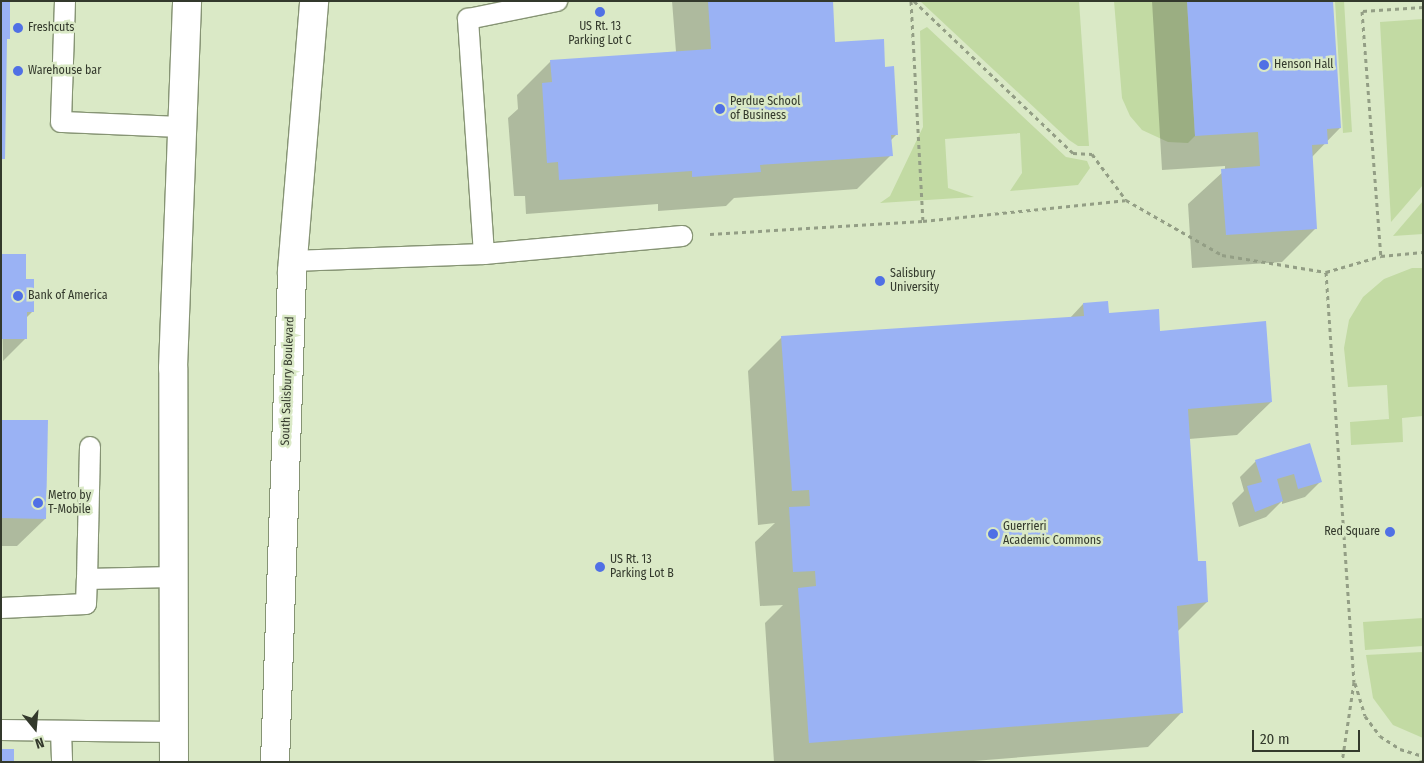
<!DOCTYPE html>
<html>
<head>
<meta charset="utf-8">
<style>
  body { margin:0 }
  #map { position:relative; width:1424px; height:763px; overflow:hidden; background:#dae9c6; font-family:"Fira Sans Condensed",sans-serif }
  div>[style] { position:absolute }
  .green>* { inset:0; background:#c2daa3 }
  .shadow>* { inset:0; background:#0003 }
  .building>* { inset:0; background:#9ab2f4 }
  .path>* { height:3px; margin-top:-1.5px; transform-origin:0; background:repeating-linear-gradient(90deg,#939e85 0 4px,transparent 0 8px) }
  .roads { filter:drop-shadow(1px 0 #869474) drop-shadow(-1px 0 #869474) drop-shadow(0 1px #869474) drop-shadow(0 -1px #869474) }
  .service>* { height:20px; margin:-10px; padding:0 10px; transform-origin:10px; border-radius:10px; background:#fff }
  .primary>* { height:28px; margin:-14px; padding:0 14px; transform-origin:14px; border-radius:14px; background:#fff }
  .dots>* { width:14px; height:14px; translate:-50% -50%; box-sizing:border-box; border:2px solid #dae9c6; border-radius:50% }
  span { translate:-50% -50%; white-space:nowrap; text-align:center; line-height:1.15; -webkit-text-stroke:5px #dae9c6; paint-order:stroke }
  .poi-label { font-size:12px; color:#33392c }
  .left { translate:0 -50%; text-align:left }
  .right { translate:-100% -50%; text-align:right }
  .street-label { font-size:12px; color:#33392c }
  .frame { position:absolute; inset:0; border:2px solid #33392c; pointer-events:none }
  .north { position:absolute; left:10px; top:703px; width:50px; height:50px; -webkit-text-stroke:4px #dae9c6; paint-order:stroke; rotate:163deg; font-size:14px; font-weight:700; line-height:20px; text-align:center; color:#33392c }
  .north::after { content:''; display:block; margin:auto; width:18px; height:22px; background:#33392c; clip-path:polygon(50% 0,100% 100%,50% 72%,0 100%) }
  .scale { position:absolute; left:1252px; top:730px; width:108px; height:22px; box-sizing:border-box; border:2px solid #33392c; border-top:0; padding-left:6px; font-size:15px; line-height:18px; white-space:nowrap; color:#33392c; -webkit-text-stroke:4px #dae9c6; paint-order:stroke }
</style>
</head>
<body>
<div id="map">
  <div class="green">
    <i style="clip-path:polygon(920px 1px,1079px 1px,1089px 146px,1078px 146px,1069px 140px)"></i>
    <i style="clip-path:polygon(1114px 1px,1187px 1px,1195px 136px,1188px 143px,1168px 142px,1142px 130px,1130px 116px,1122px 98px)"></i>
    <i style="clip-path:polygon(1335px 1px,1344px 1px,1352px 132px,1343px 133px)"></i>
    <i style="clip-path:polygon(1423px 19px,1423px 185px,1391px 222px,1380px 22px)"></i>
    <i style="clip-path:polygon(927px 27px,1066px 157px,1087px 161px,1090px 168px,1078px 185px,1010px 191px,1022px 173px,1020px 133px,945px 139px,948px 188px,974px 197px,880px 203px,890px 196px,923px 127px,920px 31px)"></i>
    <i style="clip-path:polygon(1423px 201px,1423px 234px,1393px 236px)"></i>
    <i style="clip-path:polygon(1412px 268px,1423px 268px,1423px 416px,1402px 418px,1403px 442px,1351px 445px,1350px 422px,1389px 419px,1387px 385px,1348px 387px,1344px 348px,1349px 320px,1363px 297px,1384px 279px)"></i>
    <i style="clip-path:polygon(1423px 618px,1423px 646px,1365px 650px,1363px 622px)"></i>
    <i style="clip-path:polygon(1423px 652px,1423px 738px,1393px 725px,1373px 698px,1366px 655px)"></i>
  </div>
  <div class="shadow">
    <i style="clip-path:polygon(672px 1px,831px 1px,834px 43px,884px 68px,897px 134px,890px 141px,891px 155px,857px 189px,734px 198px,726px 206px,658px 211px,658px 204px,526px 214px,525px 196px,514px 196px,508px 118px,518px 109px,517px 95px,551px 61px,676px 52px)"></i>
    <i style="clip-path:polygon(1152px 1px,1332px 1px,1340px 128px,1311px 158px,1316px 228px,1282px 262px,1192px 268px,1188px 204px,1225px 170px,1225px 166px,1162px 170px)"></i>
    <i style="clip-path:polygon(1px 255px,25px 281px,33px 311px,26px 318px,26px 338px,3px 361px)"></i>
    <i style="clip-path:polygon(1083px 304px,1159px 332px,1271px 402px,1237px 435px,1189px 439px,1197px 562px,1207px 602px,1177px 632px,1181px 713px,1148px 747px,961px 762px,774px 762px,765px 623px,783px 605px,760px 606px,755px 542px,775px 523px,758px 525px,748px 371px,782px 337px,1070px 318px)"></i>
    <i style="clip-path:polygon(1px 421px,45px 519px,17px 546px,1px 546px)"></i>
    <i style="clip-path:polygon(1256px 461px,1321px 481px,1305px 497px,1282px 504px,1282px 501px,1266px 517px,1239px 527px,1232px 503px,1244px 491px,1240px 477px)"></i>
  </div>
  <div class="building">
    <i style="clip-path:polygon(1px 1px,10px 1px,10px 39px,7px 39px,5px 159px,1px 159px)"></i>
    <i style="clip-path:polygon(708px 1px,833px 1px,835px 42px,884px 39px,885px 67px,894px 66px,898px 135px,891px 135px,893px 156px,760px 165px,761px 172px,692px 177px,692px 171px,559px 180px,558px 162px,547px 163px,542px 83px,552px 82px,550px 60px,711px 49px)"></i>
    <i style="clip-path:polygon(1187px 1px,1333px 1px,1341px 128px,1327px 129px,1328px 144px,1312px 145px,1317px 229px,1226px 235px,1221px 169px,1260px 166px,1258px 132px,1195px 136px)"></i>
    <i style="clip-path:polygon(1px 254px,26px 254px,26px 279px,34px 279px,34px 312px,27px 312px,27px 339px,1px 339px)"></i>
    <i style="clip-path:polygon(1108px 301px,1109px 313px,1159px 309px,1160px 331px,1266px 321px,1272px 402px,1188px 409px,1198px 561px,1206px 561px,1208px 602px,1177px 606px,1183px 713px,809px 743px,798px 588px,816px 586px,815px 571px,793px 572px,789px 507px,810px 506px,809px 490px,792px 491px,781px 336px,1084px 316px,1083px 303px)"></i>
    <i style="clip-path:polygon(1px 420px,48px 420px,46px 519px,1px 518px)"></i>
    <i style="clip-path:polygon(1310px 443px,1322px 482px,1298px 489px,1294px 474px,1277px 479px,1283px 501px,1255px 512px,1247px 486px,1262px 482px,1255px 460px)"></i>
    <i style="clip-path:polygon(1px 749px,14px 749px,14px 762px,1px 762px)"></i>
  </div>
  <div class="path">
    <i style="left:911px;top:1px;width:219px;rotate:86.9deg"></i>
    <i style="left:914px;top:1px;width:220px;rotate:43.7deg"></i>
    <i style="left:1073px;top:153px;width:19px;rotate:3deg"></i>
    <i style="left:1092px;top:154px;width:57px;rotate:53.5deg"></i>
    <i style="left:1126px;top:200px;width:111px;rotate:29.8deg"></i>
    <i style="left:1222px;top:255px;width:105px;rotate:9.3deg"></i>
    <i style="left:1326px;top:272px;width:411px;rotate:86.1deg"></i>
    <i style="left:1354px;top:682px;width:81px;rotate:98.5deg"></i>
    <i style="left:1423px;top:7px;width:61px;rotate:176.2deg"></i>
    <i style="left:1362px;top:11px;width:246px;rotate:85.6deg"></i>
    <i style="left:1381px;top:256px;width:42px;rotate:-5.4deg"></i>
    <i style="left:710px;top:234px;width:213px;rotate:-3.5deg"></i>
    <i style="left:923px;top:221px;width:203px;rotate:-5.9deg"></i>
    <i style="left:1326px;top:272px;width:57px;rotate:-16.2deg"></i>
    <i style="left:1355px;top:683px;width:34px;rotate:73deg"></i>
    <i style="left:1365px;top:716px;width:25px;rotate:53deg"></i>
    <i style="left:1380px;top:736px;width:24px;rotate:33deg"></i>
    <i style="left:1400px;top:749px;width:24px;rotate:17deg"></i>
    <i style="left:1419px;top:762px;width:4px;rotate:-14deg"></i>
  </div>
  <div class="roads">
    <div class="service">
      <i style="left:65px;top:1px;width:121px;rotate:91.9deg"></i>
      <i style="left:61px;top:122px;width:121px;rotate:2.4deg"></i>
      <i style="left:484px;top:254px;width:236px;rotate:-93.9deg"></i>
      <i style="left:468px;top:19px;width:91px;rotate:-11.4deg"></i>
      <i style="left:292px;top:261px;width:192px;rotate:-2.1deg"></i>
      <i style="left:484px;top:254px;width:199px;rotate:-5.2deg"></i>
      <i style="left:90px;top:447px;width:132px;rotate:91.3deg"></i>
      <i style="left:87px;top:579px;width:85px;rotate:-1.3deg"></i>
      <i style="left:1px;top:608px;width:85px;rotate:-2.7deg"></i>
      <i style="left:86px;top:604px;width:25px;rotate:-88deg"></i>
      <i style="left:1px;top:730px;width:173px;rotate:0.7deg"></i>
      <i style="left:61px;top:731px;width:31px;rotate:88deg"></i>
    </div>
    <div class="primary">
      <i style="left:174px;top:762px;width:394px;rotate:-90.1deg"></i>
      <i style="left:173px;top:368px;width:367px;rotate:-87.8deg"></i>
      <i style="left:275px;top:762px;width:491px;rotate:-88deg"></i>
      <i style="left:292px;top:271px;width:271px;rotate:-85.3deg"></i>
    </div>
  </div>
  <div class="dots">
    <i style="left:600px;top:12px;background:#5070e5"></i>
    <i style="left:18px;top:28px;background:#5070e5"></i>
    <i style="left:1264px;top:65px;background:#5070e5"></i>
    <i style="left:18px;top:71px;background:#5070e5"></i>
    <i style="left:720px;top:109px;background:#5070e5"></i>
    <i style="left:880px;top:281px;background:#5070e5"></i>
    <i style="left:18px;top:296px;background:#5070e5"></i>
    <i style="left:38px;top:503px;background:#5070e5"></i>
    <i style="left:1390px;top:532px;background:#5070e5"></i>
    <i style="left:993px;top:534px;background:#5070e5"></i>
    <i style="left:600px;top:567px;background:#5070e5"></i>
  </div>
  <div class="poi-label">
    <span style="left:600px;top:34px">US Rt. 13<br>Parking Lot C</span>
    <span class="left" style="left:28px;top:28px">Freshcuts</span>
    <span class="left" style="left:1274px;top:65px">Henson Hall</span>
    <span class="left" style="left:28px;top:71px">Warehouse bar</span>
    <span class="left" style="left:730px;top:109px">Perdue School<br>of Business</span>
    <span class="left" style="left:890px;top:281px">Salisbury<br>University</span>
    <span class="left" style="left:28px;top:296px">Bank of America</span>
    <span class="left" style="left:48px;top:503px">Metro by<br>T-Mobile</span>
    <span class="left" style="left:1003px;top:534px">Guerrieri<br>Academic Commons</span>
    <span class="right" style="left:1380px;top:532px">Red Square</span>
    <span class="left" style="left:610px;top:567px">US Rt. 13<br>Parking Lot B</span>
  </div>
  <div class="street-label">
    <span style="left:288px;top:381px;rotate:-88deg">South Salisbury Boulevard</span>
  </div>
  <div class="frame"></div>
  <div class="north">N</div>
  <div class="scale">20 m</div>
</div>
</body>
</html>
